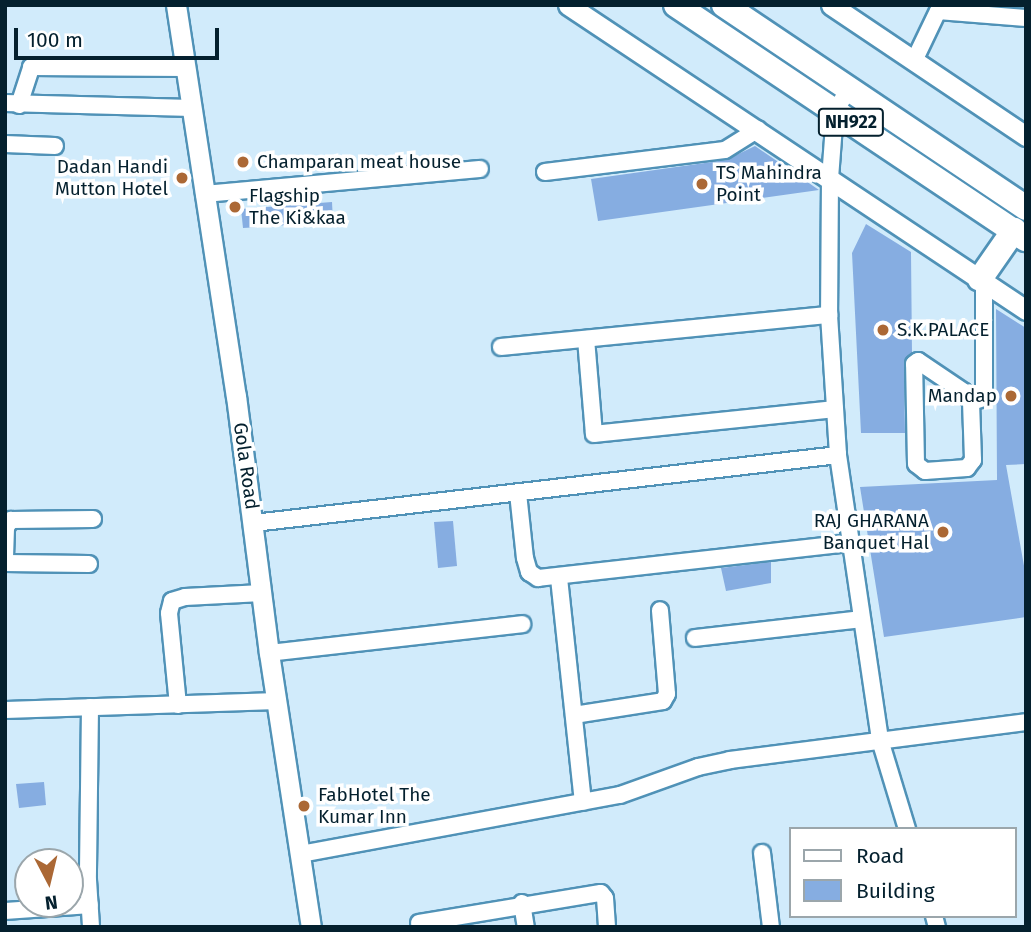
<!DOCTYPE html>
<html>
<head>
<meta charset="utf-8">
<style>
  body { margin:0 }
  #map { position:relative; width:1031px; height:932px; overflow:hidden; background:#d1ebfb; font-family:"Fira Sans",sans-serif }
  div>[style] { position:absolute }
  .building>* { inset:0; background:#86ade1 }
  .roads { filter:drop-shadow(2px 0 #5092b7) drop-shadow(-2px 0 #5092b7) drop-shadow(0 2px #5092b7) drop-shadow(0 -2px #5092b7) }
  .minor>* { height:16px; margin:-8px; padding:0 8px; transform-origin:8px; border-radius:8px; background:#fff }
  .tertiary>* { height:19px; margin:-9.5px; padding:0 9.5px; transform-origin:9.5px; border-radius:9.5px; background:#fff }
  .trunk>* { height:24px; margin:-12px; padding:0 12px; transform-origin:12px; border-radius:12px; background:#fff }
  .dots>* { width:19px; height:19px; translate:-50% -50%; box-sizing:border-box; border:4px solid #fff; border-radius:50% }
  span { translate:-50% -50%; white-space:nowrap; text-align:center; line-height:1.15; -webkit-text-stroke:7px #fff; paint-order:stroke }
  .shield-label span { padding:2px 5px; background:#fff; border:2px solid; border-radius:5px; -webkit-text-stroke-width:0 }
  .shield-label { font-size:18px; color:#04202e; font-weight:700 }
  .poi-label { font-size:19px; color:#04202e }
  .left { translate:0 -50%; text-align:left }
  .right { translate:-100% -50%; text-align:right }
  .street-label { font-size:19px; color:#04202e }
  .frame { position:absolute; inset:0; border:7px solid #04202e; pointer-events:none }
  .legend { position:absolute; left:789px; top:827px; width:228px; height:91px; box-sizing:border-box; background:#fff; border:2px solid #9ba6ab; margin:0; padding:9px 12px; list-style:none; font-size:21px; color:#04202e }
  .legend li { display:flex; align-items:center; gap:14px; height:35px }
  .legend b { width:35px; border:2px solid #9ba6ab }
  .north { position:absolute; left:14px; top:848px; width:70px; height:70px; box-sizing:border-box; background:#fff; border:2px solid #9ba6ab; border-radius:50%; rotate:173deg; font-size:19px; font-weight:700; line-height:28px; text-align:center; color:#04202e }
  .north::after { content:''; display:block; margin:auto; width:24px; height:32px; background:#ab6835; clip-path:polygon(50% 0,100% 100%,50% 72%,0 100%) }
  .scale { position:absolute; left:14px; top:28px; width:205px; height:32px; box-sizing:border-box; border:4px solid #04202e; border-top:0; padding-left:9px; font-size:21px; line-height:24px; white-space:nowrap; color:#04202e; -webkit-text-stroke:5px #fff; paint-order:stroke }
</style>
</head>
<body>
<div id="map">
  <div class="building">
    <i style="clip-path:polygon(755px 146px,819px 190px,598px 221px,591px 179px,726px 160px)"></i>
    <i style="clip-path:polygon(332px 202px,333px 222px,243px 228px,241px 209px)"></i>
    <i style="clip-path:polygon(866px 224px,911px 252px,912px 353px,904px 364px,905px 433px,861px 433px,852px 253px)"></i>
    <i style="clip-path:polygon(996px 309px,1026px 328px,1026px 464px,1006px 465px,1026px 577px,1026px 617px,884px 637px,860px 487px,997px 480px)"></i>
    <i style="clip-path:polygon(453px 521px,457px 566px,438px 568px,434px 522px)"></i>
    <i style="clip-path:polygon(771px 562px,771px 583px,726px 591px,721px 568px)"></i>
    <i style="clip-path:polygon(44px 782px,46px 805px,19px 808px,16px 784px)"></i>
  </div>
  <div class="roads">
    <div class="minor">
      <i style="left:914px;top:61px;width:55px;rotate:-64.4deg"></i>
      <i style="left:938px;top:11px;width:88px;rotate:4.5deg"></i>
      <i style="left:848px;top:90px;width:26px;rotate:121deg"></i>
      <i style="left:835px;top:112px;width:66px;rotate:94.3deg"></i>
      <i style="left:830px;top:178px;width:137px;rotate:90.4deg"></i>
      <i style="left:829px;top:315px;width:140px;rotate:86.3deg"></i>
      <i style="left:838px;top:455px;width:288px;rotate:81.6deg"></i>
      <i style="left:880px;top:740px;width:93px;rotate:73.1deg"></i>
      <i style="left:5px;top:103px;width:187px;rotate:1.5deg"></i>
      <i style="left:19px;top:105px;width:40px;rotate:-72deg"></i>
      <i style="left:31px;top:67px;width:155px;rotate:0.4deg"></i>
      <i style="left:5px;top:144px;width:50px;rotate:2.3deg"></i>
      <i style="left:545px;top:172px;width:181px;rotate:-7deg"></i>
      <i style="left:725px;top:150px;width:39px;rotate:-32deg"></i>
      <i style="left:204px;top:194px;width:277px;rotate:-5.2deg"></i>
      <i style="left:586px;top:339px;width:95px;rotate:85.2deg"></i>
      <i style="left:594px;top:434px;width:242px;rotate:-5.9deg"></i>
      <i style="left:501px;top:347px;width:330px;rotate:-5.6deg"></i>
      <i style="left:918px;top:361px;width:55px;rotate:34deg"></i>
      <i style="left:964px;top:392px;width:12px;rotate:55deg"></i>
      <i style="left:971px;top:402px;width:58px;rotate:88deg"></i>
      <i style="left:973px;top:460px;width:10px;rotate:127deg"></i>
      <i style="left:967px;top:468px;width:42px;rotate:175.9deg"></i>
      <i style="left:925px;top:471px;width:11px;rotate:-142deg"></i>
      <i style="left:916px;top:464px;width:100px;rotate:-91.1deg"></i>
      <i style="left:914px;top:364px;width:5px;rotate:-37deg"></i>
      <i style="left:971px;top:402px;width:14px;rotate:-17deg"></i>
      <i style="left:984px;top:398px;width:115px;rotate:-90deg"></i>
      <i style="left:518px;top:493px;width:65px;rotate:83.9deg"></i>
      <i style="left:525px;top:558px;width:15px;rotate:74deg"></i>
      <i style="left:529px;top:572px;width:11px;rotate:34deg"></i>
      <i style="left:538px;top:578px;width:314px;rotate:-6.4deg"></i>
      <i style="left:254px;top:523px;width:588px;rotate:-6.64deg"></i>
      <i style="left:5px;top:557px;width:30px;rotate:-88deg"></i>
      <i style="left:6px;top:527px;width:9px;rotate:-54deg"></i>
      <i style="left:11px;top:520px;width:82px;rotate:-0.7deg"></i>
      <i style="left:5px;top:563px;width:84px;rotate:0.7deg"></i>
      <i style="left:559px;top:578px;width:225px;rotate:83.9deg"></i>
      <i style="left:695px;top:638px;width:167px;rotate:-6.5deg"></i>
      <i style="left:269px;top:653px;width:255px;rotate:-6.5deg"></i>
      <i style="left:178px;top:705px;width:92px;rotate:-95.6deg"></i>
      <i style="left:169px;top:613px;width:12px;rotate:-76deg"></i>
      <i style="left:172px;top:601px;width:14px;rotate:-17deg"></i>
      <i style="left:185px;top:597px;width:77px;rotate:-3deg"></i>
      <i style="left:90px;top:707px;width:173px;rotate:90.7deg"></i>
      <i style="left:88px;top:880px;width:47px;rotate:86.3deg"></i>
      <i style="left:5px;top:710px;width:272px;rotate:-1.9deg"></i>
      <i style="left:574px;top:715px;width:90px;rotate:-8.9deg"></i>
      <i style="left:663px;top:701px;width:8px;rotate:-60deg"></i>
      <i style="left:667px;top:694px;width:84px;rotate:-94.8deg"></i>
      <i style="left:762px;top:853px;width:75px;rotate:83.1deg"></i>
      <i style="left:301px;top:854px;width:324px;rotate:-10.5deg"></i>
      <i style="left:620px;top:795px;width:83px;rotate:-19.7deg"></i>
      <i style="left:698px;top:767px;width:33px;rotate:-12deg"></i>
      <i style="left:730px;top:760px;width:298px;rotate:-7.3deg"></i>
      <i style="left:522px;top:903px;width:24px;rotate:81deg"></i>
      <i style="left:5px;top:911px;width:85px;rotate:-4deg"></i>
      <i style="left:934px;top:916px;width:11px;rotate:75deg"></i>
      <i style="left:419px;top:923px;width:184px;rotate:-9.4deg"></i>
      <i style="left:601px;top:893px;width:6px;rotate:51deg"></i>
      <i style="left:605px;top:898px;width:29px;rotate:86deg"></i>
    </div>
    <div class="tertiary">
      <i style="left:176px;top:5px;width:396px;rotate:81.3deg"></i>
      <i style="left:236px;top:396px;width:259px;rotate:82.7deg"></i>
      <i style="left:269px;top:653px;width:277px;rotate:81.3deg"></i>
      <i style="left:568px;top:5px;width:550px;rotate:33.66deg"></i>
      <i style="left:831px;top:5px;width:235px;rotate:33.9deg"></i>
    </div>
    <div class="trunk">
      <i style="left:676px;top:5px;width:421px;rotate:33.8deg"></i>
      <i style="left:724px;top:5px;width:364px;rotate:33.9deg"></i>
      <i style="left:980px;top:279px;width:60px;rotate:-55.2deg"></i>
    </div>
  </div>
  <div class="dots">
    <i style="left:243px;top:162px;background:#ab6835"></i>
    <i style="left:182px;top:178px;background:#ab6835"></i>
    <i style="left:702px;top:184px;background:#ab6835"></i>
    <i style="left:235px;top:207px;background:#ab6835"></i>
    <i style="left:883px;top:330px;background:#ab6835"></i>
    <i style="left:1011px;top:396px;background:#ab6835"></i>
    <i style="left:943px;top:532px;background:#ab6835"></i>
    <i style="left:304px;top:806px;background:#ab6835"></i>
  </div>
  <div class="shield-label">
    <span style="left:851px;top:122px">NH922</span>
  </div>
  <div class="poi-label">
    <span class="left" style="left:257px;top:162px">Champaran meat house</span>
    <span class="right" style="left:168px;top:178px">Dadan Handi<br>Mutton Hotel</span>
    <span class="left" style="left:716px;top:184px">TS Mahindra<br>Point</span>
    <span class="left" style="left:249px;top:207px">Flagship<br>The Ki&amp;kaa</span>
    <span class="left" style="left:897px;top:330px">S.K.PALACE</span>
    <span class="right" style="left:997px;top:396px">Mandap</span>
    <span class="right" style="left:929px;top:532px">RAJ GHARANA<br>Banquet Hal</span>
    <span class="left" style="left:318px;top:806px">FabHotel The<br>Kumar Inn</span>
  </div>
  <div class="street-label">
    <span style="left:246px;top:466px;rotate:82deg">Gola Road</span>
  </div>
  <div class="frame"></div>
  <ul class="legend">
  <li><b style="height:9px;background:#fff"></b>Road</li>
  <li><b style="height:19px;background:#86ade1"></b>Building</li>
  </ul>
  <div class="north">N</div>
  <div class="scale">100 m</div>
</div>
</body>
</html>
